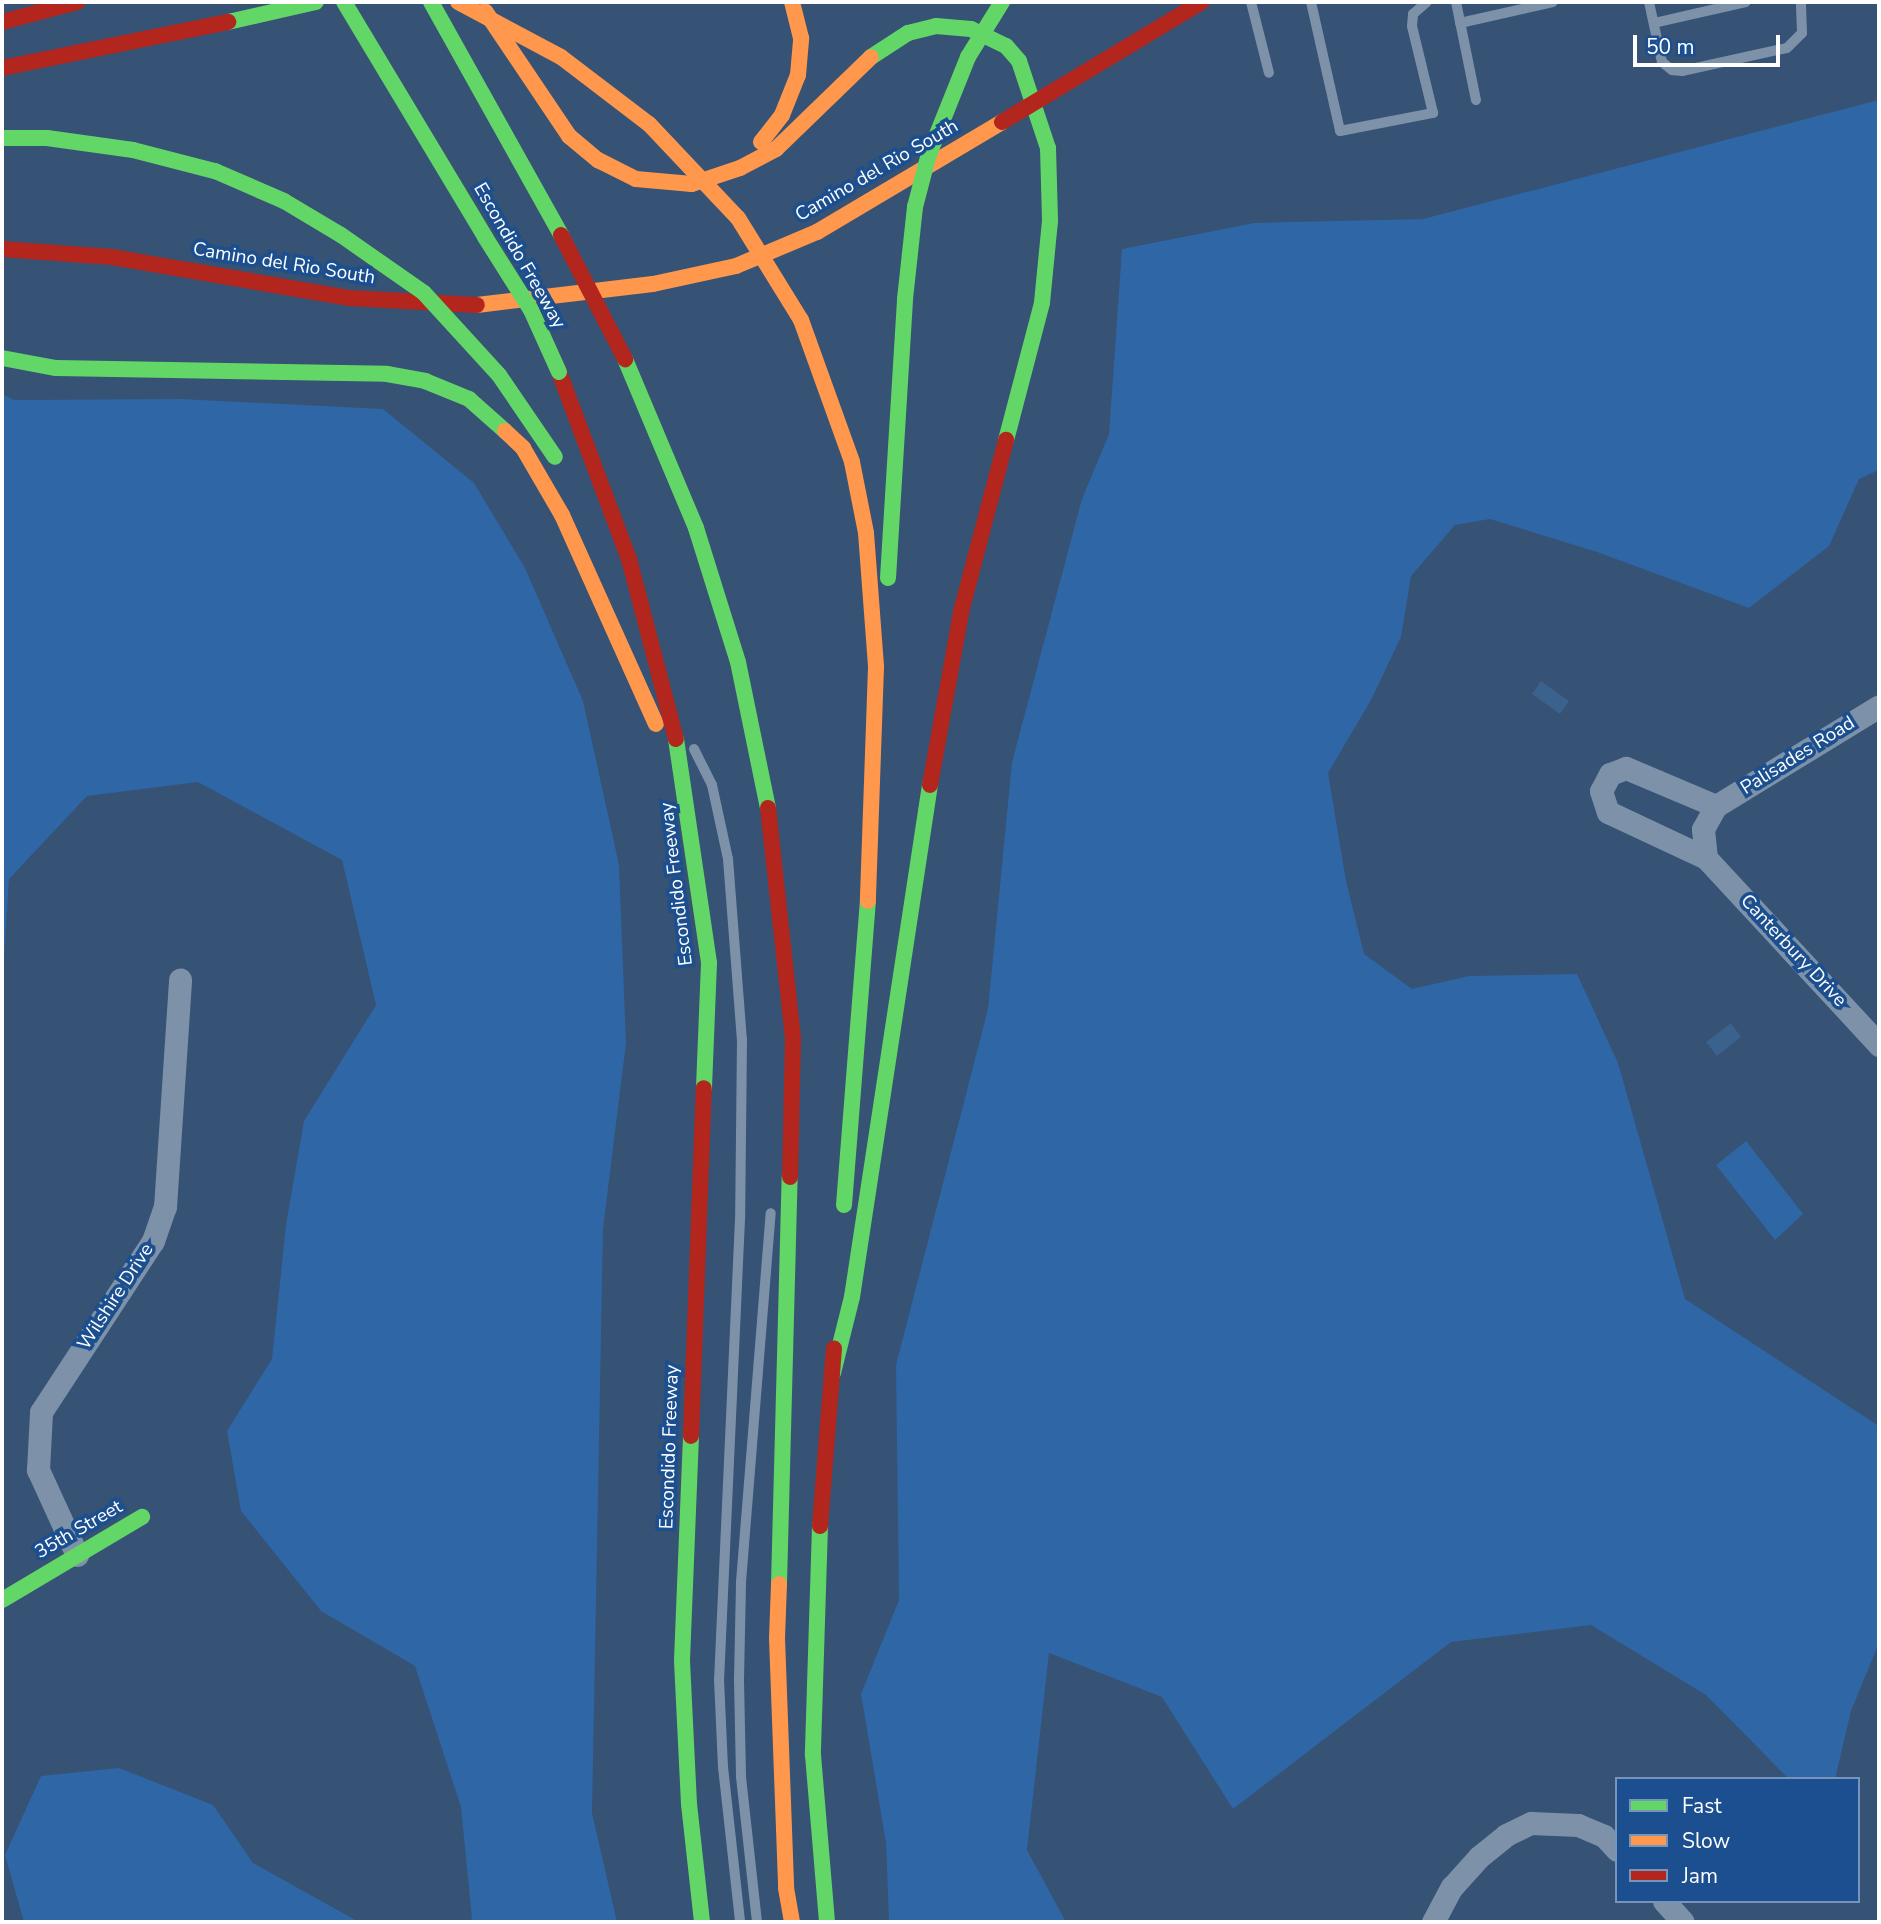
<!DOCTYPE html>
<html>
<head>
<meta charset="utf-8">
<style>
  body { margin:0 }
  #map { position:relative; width:1881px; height:1924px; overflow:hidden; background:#365274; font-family:"Nunito Sans",sans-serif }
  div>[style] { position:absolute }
  .green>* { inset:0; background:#2f66a5 }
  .water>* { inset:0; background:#3b618d }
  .lane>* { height:10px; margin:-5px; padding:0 5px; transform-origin:5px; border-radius:5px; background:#7d92a8 }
  .street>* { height:23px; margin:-11.5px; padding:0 11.5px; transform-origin:11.5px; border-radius:11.5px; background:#7d92a8 }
  .fast>* { height:16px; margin:-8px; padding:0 8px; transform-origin:8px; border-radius:8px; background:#63d668 }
  .slow>* { height:16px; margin:-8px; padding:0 8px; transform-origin:8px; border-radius:8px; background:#ff974d }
  .jam>* { height:16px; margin:-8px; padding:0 8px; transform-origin:8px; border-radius:8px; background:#b3261e }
  .fast-bridge>* { height:16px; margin:-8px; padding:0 8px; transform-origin:8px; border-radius:8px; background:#63d668 }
  .slow-bridge>* { height:16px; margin:-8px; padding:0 8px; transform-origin:8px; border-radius:8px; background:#ff974d }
  .jam-bridge>* { height:16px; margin:-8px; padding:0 8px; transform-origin:8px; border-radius:8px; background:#b3261e }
  span { translate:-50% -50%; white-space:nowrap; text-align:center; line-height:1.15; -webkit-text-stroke:7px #1b4f8f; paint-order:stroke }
  .street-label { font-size:19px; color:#fff }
  .frame { position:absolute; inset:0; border:4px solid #fff; pointer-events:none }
  .legend { position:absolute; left:1615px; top:1777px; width:245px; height:126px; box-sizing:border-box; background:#1b4f8f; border:2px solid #7695bc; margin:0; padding:9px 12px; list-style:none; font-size:21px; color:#fff }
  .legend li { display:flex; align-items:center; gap:14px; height:35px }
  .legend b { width:35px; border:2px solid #7695bc }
  .scale { position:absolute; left:1633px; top:35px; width:147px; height:32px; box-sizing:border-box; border:4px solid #fff; border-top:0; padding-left:9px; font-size:21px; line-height:24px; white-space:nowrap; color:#fff; -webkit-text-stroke:5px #1b4f8f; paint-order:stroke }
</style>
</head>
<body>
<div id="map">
  <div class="green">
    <i style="clip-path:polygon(1879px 100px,1879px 470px,1859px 479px,1829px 546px,1749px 608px,1597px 552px,1490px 519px,1455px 525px,1411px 576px,1401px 637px,1371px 700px,1328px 773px,1346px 881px,1364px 954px,1412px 989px,1469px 976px,1577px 974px,1618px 1063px,1685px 1299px,1879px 1426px,1879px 1643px,1851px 1711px,1835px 1779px,1789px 1779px,1706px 1695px,1591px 1625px,1451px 1642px,1233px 1809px,1162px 1697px,1049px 1653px,1027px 1850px,1066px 1922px,889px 1922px,886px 1843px,861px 1694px,899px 1600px,896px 1365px,988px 1009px,1012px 762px,1082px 499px,1109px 434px,1122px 249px,1254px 223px,1423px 219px)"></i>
    <i style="clip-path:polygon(2px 394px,14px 400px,181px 399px,383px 409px,474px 483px,525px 568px,583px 701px,619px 865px,626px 1043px,603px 1229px,592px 1813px,617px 1922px,467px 1922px,472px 1919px,461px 1807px,415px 1666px,321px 1611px,241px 1511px,227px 1431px,272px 1359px,286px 1225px,304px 1121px,376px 1005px,342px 860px,198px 782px,87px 796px,9px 879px,2px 990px)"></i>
    <i style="clip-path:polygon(1746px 1141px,1803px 1214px,1775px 1240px,1716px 1165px)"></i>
    <i style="clip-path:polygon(119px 1768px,213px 1805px,253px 1863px,359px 1922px,24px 1922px,5px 1855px,41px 1776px)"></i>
  </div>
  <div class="water">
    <i style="clip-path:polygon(1541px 681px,1569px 701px,1560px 714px,1532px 694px)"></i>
    <i style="clip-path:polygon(1731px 1023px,1741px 1037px,1717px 1056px,1706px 1042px)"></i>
  </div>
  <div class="lane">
    <i style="left:1251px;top:2px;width:73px;rotate:75.8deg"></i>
    <i style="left:1311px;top:2px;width:132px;rotate:77.3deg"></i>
    <i style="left:1340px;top:131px;width:95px;rotate:-11deg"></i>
    <i style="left:1433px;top:113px;width:89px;rotate:-103.6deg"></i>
    <i style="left:1412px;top:26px;width:12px;rotate:-85deg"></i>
    <i style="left:1413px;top:14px;width:18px;rotate:-41deg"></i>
    <i style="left:1456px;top:2px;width:100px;rotate:78.5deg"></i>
    <i style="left:1649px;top:2px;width:61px;rotate:77.8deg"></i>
    <i style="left:1662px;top:62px;width:13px;rotate:39deg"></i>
    <i style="left:1672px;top:70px;width:10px;rotate:6deg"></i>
    <i style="left:1682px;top:71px;width:107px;rotate:-12.4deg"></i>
    <i style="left:1787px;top:48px;width:21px;rotate:-45deg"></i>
    <i style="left:1802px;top:33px;width:31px;rotate:-92deg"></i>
    <i style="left:1460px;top:23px;width:95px;rotate:-12.7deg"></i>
    <i style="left:1654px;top:23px;width:94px;rotate:-12.9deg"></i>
    <i style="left:694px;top:749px;width:40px;rotate:63.4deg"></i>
    <i style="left:712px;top:785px;width:76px;rotate:77.8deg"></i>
    <i style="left:728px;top:859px;width:181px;rotate:85.6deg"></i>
    <i style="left:742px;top:1039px;width:180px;rotate:90.6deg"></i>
    <i style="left:740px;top:1219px;width:460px;rotate:92.6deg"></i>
    <i style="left:719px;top:1679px;width:88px;rotate:87.4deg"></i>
    <i style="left:723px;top:1767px;width:156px;rotate:83.7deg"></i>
    <i style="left:757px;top:1922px;width:147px;rotate:-96.3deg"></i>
    <i style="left:741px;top:1776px;width:97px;rotate:-91.2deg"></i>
    <i style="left:739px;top:1679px;width:97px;rotate:-88.8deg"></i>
    <i style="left:741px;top:1582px;width:370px;rotate:-85.4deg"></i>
  </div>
  <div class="street">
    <i style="left:1716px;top:806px;width:98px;rotate:-157.1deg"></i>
    <i style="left:1626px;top:768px;width:17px;rotate:159deg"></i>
    <i style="left:1610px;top:774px;width:19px;rotate:118deg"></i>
    <i style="left:1601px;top:791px;width:22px;rotate:72deg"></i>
    <i style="left:1608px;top:812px;width:108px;rotate:25.1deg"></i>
    <i style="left:1706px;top:858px;width:255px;rotate:47.2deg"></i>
    <i style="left:1706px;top:858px;width:29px;rotate:-96deg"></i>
    <i style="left:1703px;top:829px;width:26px;rotate:-61deg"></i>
    <i style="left:1716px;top:806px;width:191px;rotate:-31.5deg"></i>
    <i style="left:77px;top:1555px;width:94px;rotate:-114.6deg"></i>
    <i style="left:38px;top:1470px;width:58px;rotate:-87deg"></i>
    <i style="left:41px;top:1412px;width:204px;rotate:-56.8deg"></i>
    <i style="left:153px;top:1241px;width:36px;rotate:-71deg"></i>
    <i style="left:165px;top:1207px;width:228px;rotate:-86.2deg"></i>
    <i style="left:1664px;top:1901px;width:28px;rotate:48deg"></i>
    <i style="left:1433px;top:1922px;width:40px;rotate:-62deg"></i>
    <i style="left:1452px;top:1887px;width:40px;rotate:-48deg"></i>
    <i style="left:1479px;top:1857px;width:35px;rotate:-39deg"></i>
    <i style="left:1506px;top:1835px;width:28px;rotate:-26deg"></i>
    <i style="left:1531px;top:1823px;width:47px;rotate:2.4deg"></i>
    <i style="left:1578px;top:1825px;width:28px;rotate:23deg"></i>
    <i style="left:1604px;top:1836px;width:19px;rotate:47deg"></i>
  </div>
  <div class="fast">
    <i style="left:344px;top:2px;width:274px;rotate:59deg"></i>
    <i style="left:431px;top:2px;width:267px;rotate:60.8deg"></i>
    <i style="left:228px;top:22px;width:90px;rotate:-12.8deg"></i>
    <i style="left:871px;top:57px;width:44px;rotate:-33deg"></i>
    <i style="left:908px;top:33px;width:29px;rotate:-14deg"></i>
    <i style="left:936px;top:26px;width:35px;rotate:5deg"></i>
    <i style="left:971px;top:29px;width:39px;rotate:26deg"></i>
    <i style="left:1006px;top:46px;width:20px;rotate:49deg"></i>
    <i style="left:1019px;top:61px;width:92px;rotate:71.6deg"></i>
    <i style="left:1048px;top:148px;width:73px;rotate:88.4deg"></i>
    <i style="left:1050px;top:221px;width:82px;rotate:95.6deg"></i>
    <i style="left:1042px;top:303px;width:142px;rotate:104.7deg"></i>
    <i style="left:2px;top:138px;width:45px"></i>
    <i style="left:47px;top:138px;width:87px;rotate:7.9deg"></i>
    <i style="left:133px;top:150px;width:85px;rotate:14.4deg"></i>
    <i style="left:215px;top:171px;width:75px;rotate:23.5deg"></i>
    <i style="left:284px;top:201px;width:66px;rotate:30.8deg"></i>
    <i style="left:2px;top:358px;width:55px;rotate:10.5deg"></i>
    <i style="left:56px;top:368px;width:331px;rotate:1deg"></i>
    <i style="left:387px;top:374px;width:39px;rotate:10deg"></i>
    <i style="left:425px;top:381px;width:48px;rotate:22.2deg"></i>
    <i style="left:469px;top:399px;width:48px;rotate:41.6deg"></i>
    <i style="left:625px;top:359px;width:183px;rotate:67.2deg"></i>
    <i style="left:696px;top:528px;width:140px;rotate:72.6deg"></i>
    <i style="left:738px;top:662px;width:149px;rotate:78.4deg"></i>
    <i style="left:499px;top:375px;width:99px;rotate:55.7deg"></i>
    <i style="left:888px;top:578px;width:280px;rotate:-86.5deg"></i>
    <i style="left:676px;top:739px;width:226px;rotate:81.6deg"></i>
    <i style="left:709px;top:963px;width:125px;rotate:92.3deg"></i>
    <i style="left:844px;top:1205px;width:305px;rotate:-85.5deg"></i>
    <i style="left:833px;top:1373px;width:78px;rotate:-76deg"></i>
    <i style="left:852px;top:1297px;width:518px;rotate:-81.34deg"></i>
    <i style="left:691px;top:1436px;width:225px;rotate:92.3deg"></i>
    <i style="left:682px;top:1661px;width:143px;rotate:87.2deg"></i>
    <i style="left:689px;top:1804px;width:119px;rotate:83.7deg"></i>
    <i style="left:820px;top:1526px;width:229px;rotate:91.8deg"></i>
    <i style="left:813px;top:1755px;width:168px;rotate:85.2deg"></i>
    <i style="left:779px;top:1584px;width:407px;rotate:-88.5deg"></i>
    <i style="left:2px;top:1600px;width:163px;rotate:-30.7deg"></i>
  </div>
  <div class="slow">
    <i style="left:485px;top:11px;width:151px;rotate:56.1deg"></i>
    <i style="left:569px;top:136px;width:38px;rotate:40deg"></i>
    <i style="left:598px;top:160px;width:42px;rotate:26.6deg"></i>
    <i style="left:636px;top:179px;width:56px;rotate:5.1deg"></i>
    <i style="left:692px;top:184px;width:51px;rotate:-18.4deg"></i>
    <i style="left:740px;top:168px;width:41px;rotate:-27.8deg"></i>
    <i style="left:776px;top:149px;width:132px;rotate:-44.1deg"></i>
    <i style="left:761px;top:142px;width:34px;rotate:-52deg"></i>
    <i style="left:782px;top:115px;width:43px;rotate:-68.2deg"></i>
    <i style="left:798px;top:75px;width:37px;rotate:-85deg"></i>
    <i style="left:801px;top:38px;width:37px;rotate:-104deg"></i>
    <i style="left:477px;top:305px;width:177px;rotate:-6.8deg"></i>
    <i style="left:653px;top:284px;width:85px;rotate:-12.2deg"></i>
    <i style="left:736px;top:266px;width:88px;rotate:-22.8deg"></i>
    <i style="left:817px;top:232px;width:215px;rotate:-30.7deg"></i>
    <i style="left:801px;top:320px;width:151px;rotate:70.2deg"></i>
    <i style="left:852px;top:462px;width:72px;rotate:78.8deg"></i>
    <i style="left:866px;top:533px;width:134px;rotate:85.7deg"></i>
    <i style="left:876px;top:667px;width:234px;rotate:92deg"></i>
    <i style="left:505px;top:431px;width:25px;rotate:43deg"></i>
    <i style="left:523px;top:448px;width:78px;rotate:59.8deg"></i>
    <i style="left:562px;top:515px;width:229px;rotate:65.8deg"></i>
    <i style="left:779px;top:1584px;width:54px;rotate:92.1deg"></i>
    <i style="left:777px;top:1638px;width:250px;rotate:87.9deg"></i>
    <i style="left:786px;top:1888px;width:35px;rotate:80deg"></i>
  </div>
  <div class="jam">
    <i style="left:2px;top:22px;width:78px;rotate:-14.9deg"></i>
    <i style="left:2px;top:68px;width:231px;rotate:-11.5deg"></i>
    <i style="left:1002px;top:122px;width:233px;rotate:-31deg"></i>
    <i style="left:2px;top:249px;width:110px;rotate:4.2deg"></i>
    <i style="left:112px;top:257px;width:241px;rotate:9.8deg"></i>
    <i style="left:349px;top:298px;width:128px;rotate:3.1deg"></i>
    <i style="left:559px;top:372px;width:200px;rotate:69.5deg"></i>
    <i style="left:629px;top:559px;width:186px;rotate:75.4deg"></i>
    <i style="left:930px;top:785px;width:180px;rotate:-79.8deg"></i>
    <i style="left:962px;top:608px;width:174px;rotate:-75.3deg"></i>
    <i style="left:768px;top:808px;width:230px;rotate:83.8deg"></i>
    <i style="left:793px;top:1037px;width:140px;rotate:91.2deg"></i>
    <i style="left:691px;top:1436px;width:348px;rotate:-87.9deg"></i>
    <i style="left:820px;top:1526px;width:178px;rotate:-85.5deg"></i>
  </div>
  <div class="fast-bridge">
    <i style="left:341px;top:235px;width:101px;rotate:34.9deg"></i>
    <i style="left:424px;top:293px;width:111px;rotate:47.6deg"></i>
    <i style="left:485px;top:237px;width:86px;rotate:57.8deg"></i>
    <i style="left:531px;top:310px;width:68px;rotate:65.7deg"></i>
    <i style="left:905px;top:299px;width:93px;rotate:-83.8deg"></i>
    <i style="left:915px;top:207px;width:52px;rotate:-75.4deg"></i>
    <i style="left:928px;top:157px;width:108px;rotate:-68.2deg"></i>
    <i style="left:968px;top:57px;width:65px;rotate:-58.3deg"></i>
  </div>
  <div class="slow-bridge">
    <i style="left:458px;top:2px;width:117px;rotate:28.1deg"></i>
    <i style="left:561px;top:57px;width:111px;rotate:37.3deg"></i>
    <i style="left:649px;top:124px;width:129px;rotate:46.6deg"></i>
    <i style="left:738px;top:218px;width:120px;rotate:58.3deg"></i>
  </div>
  <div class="jam-bridge">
    <i style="left:561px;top:235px;width:140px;rotate:62.7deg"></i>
  </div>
  <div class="street-label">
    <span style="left:877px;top:171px;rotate:-30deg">Camino del Rio South</span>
    <span style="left:519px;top:256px;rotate:60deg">Escondido Freeway</span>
    <span style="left:284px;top:264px;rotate:9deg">Camino del Rio South</span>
    <span style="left:1798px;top:756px;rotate:-32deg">Palisades Road</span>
    <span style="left:677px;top:884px;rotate:-97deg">Escondido Freeway</span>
    <span style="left:1793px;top:951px;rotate:47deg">Canterbury Drive</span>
    <span style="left:116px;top:1297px;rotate:-57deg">Wilshire Drive</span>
    <span style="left:670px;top:1447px;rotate:-88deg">Escondido Freeway</span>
    <span style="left:79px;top:1530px;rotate:-30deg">35th Street</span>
  </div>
  <div class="frame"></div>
  <ul class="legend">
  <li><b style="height:9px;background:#63d668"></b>Fast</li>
  <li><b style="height:9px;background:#ff974d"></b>Slow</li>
  <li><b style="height:9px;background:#b3261e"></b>Jam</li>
  </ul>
  <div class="scale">50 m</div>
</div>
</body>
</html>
